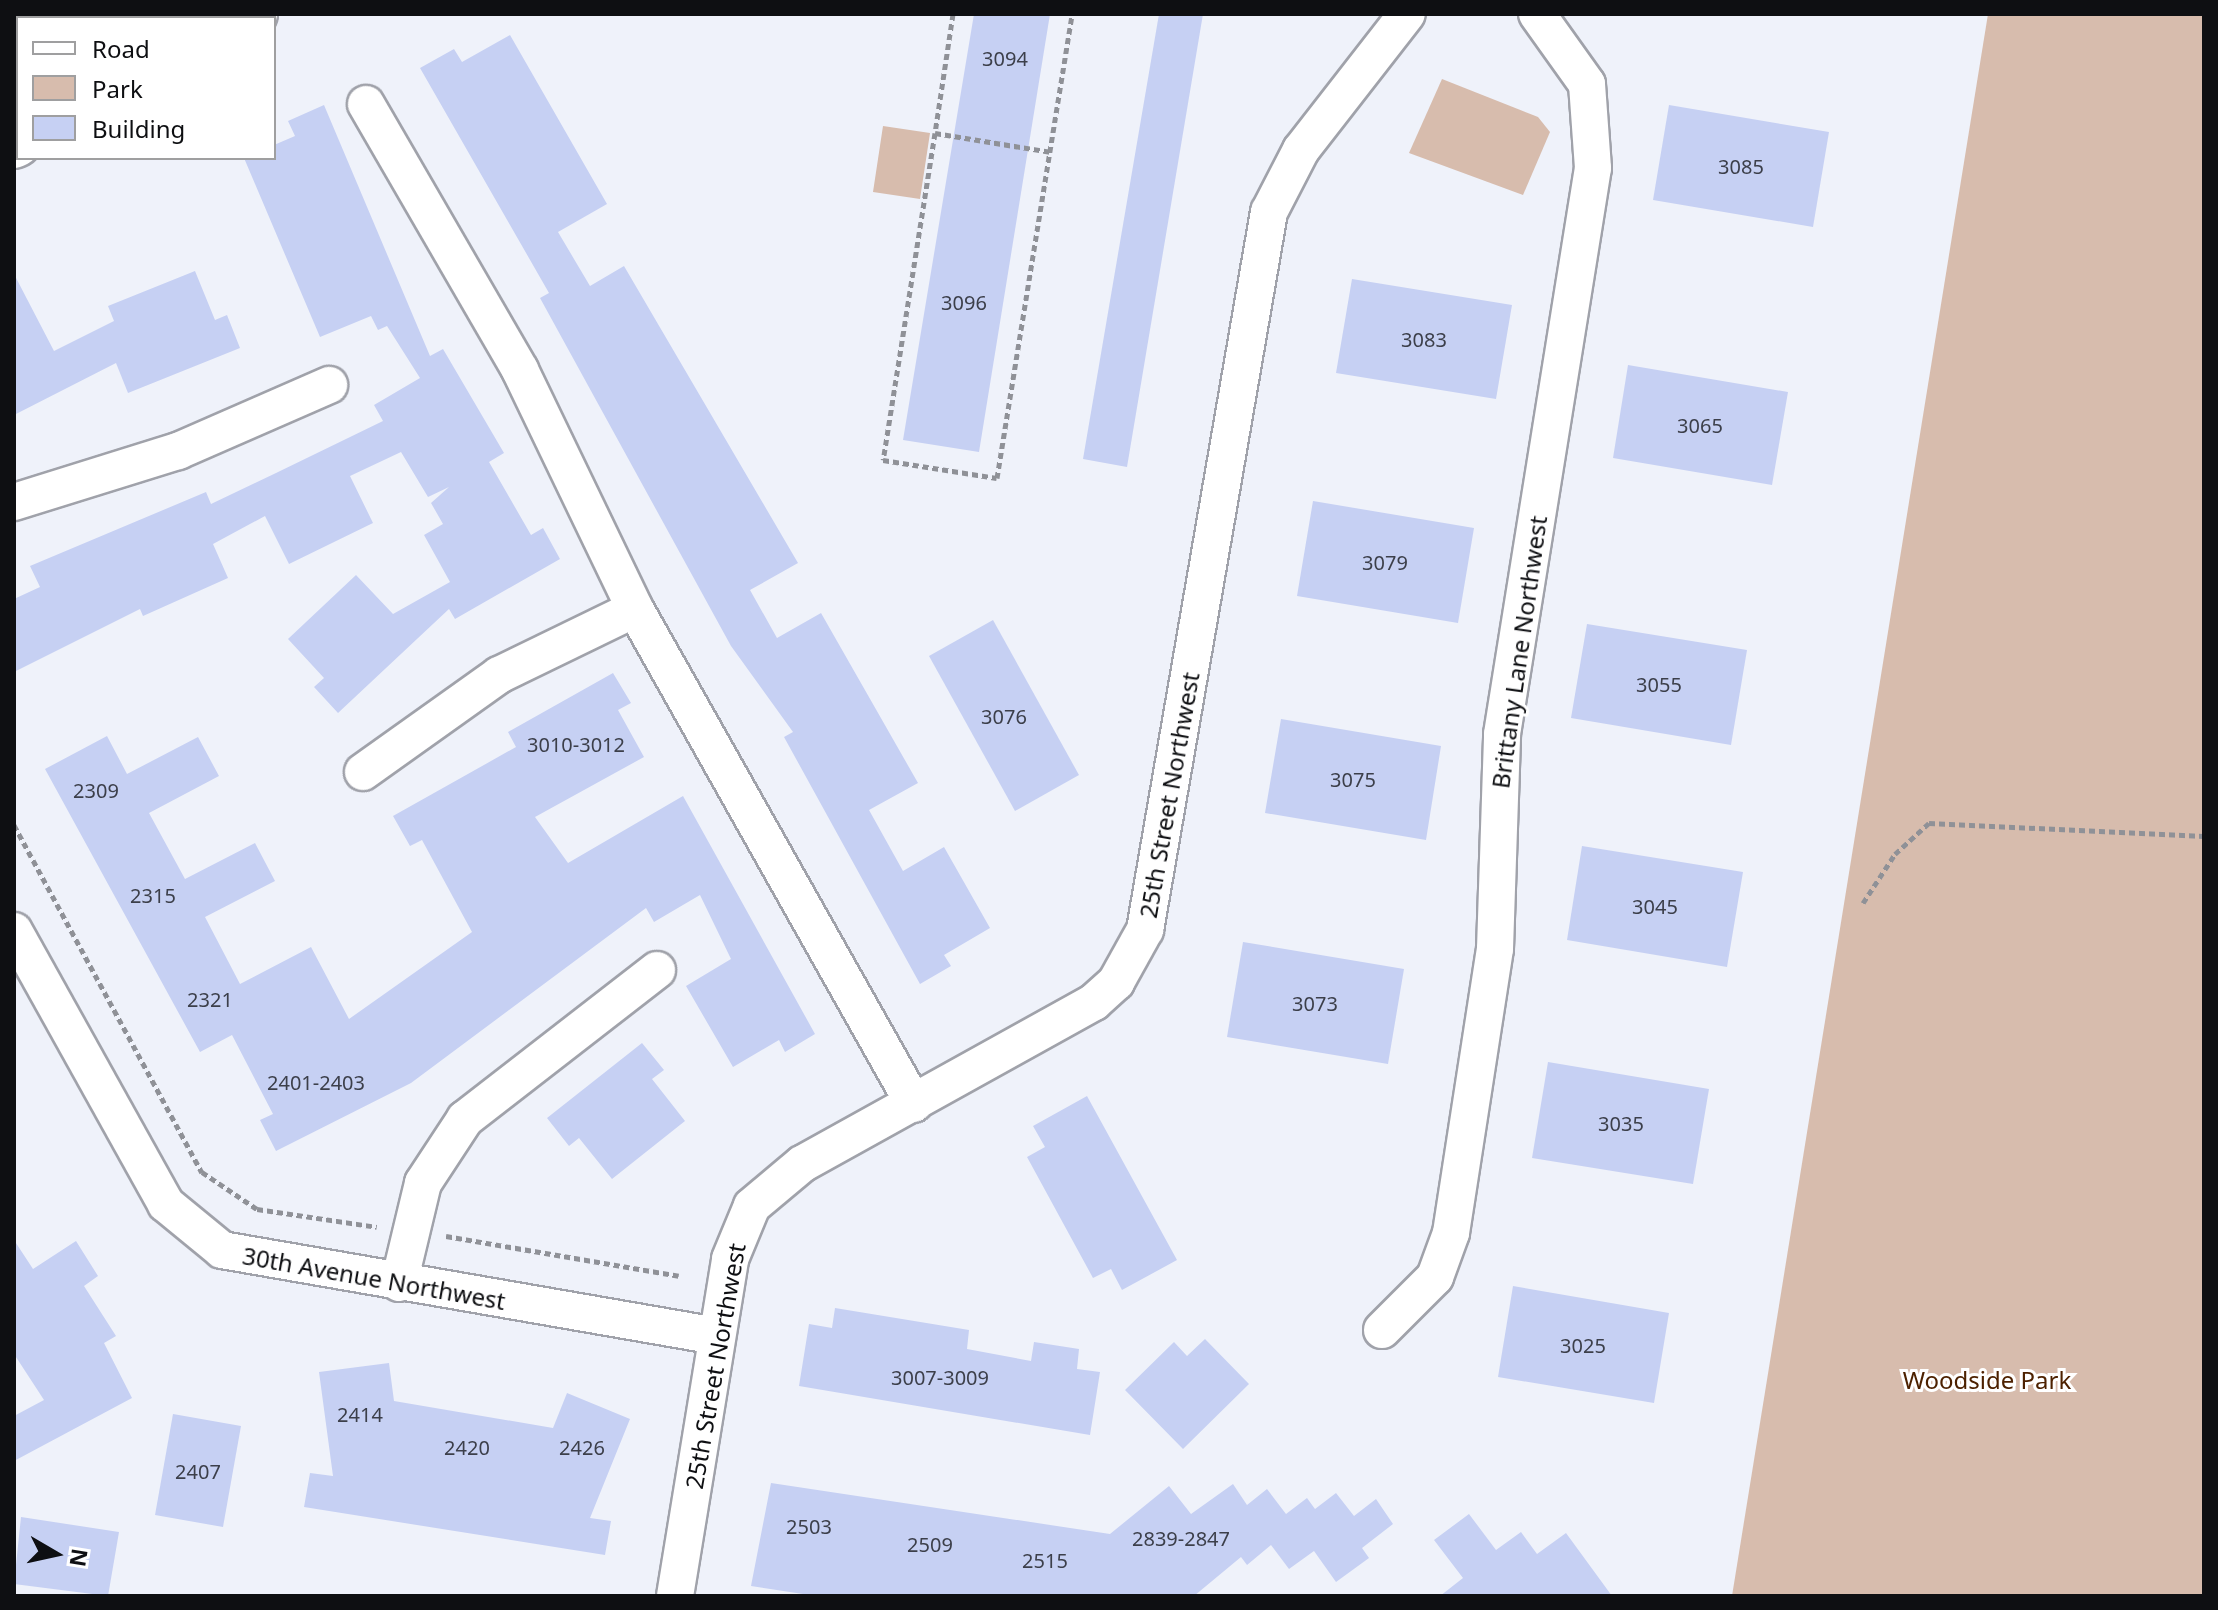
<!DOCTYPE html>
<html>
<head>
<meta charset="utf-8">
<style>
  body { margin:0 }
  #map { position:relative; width:2218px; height:1610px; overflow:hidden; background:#eff2fa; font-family:"Noto Sans",sans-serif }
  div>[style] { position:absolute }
  .green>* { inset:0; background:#d7bcad }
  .building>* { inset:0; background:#c6d0f3 }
  .path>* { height:5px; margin-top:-2.5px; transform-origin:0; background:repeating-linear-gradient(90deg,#8f9197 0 6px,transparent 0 10px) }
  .roads { filter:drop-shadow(2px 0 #a0a2aa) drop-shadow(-2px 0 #a0a2aa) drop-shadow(0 2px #a0a2aa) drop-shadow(0 -2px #a0a2aa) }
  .minor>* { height:36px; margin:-18px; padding:0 18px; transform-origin:18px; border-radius:18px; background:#fff }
  .major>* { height:44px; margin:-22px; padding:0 22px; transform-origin:22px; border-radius:22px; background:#fff }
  span { translate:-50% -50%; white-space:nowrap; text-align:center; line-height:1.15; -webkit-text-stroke:6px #fff; paint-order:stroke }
  .number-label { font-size:20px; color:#3c3f4a }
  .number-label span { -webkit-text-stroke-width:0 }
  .street-label { font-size:24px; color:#0e0f12 }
  .park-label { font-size:24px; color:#4d2100 }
  .frame { position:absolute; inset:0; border:16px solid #0e0f12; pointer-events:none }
  .legend { position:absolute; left:16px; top:16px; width:260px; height:144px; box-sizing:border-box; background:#fff; border:2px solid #9f9fa0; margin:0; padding:10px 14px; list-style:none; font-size:24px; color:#0e0f12 }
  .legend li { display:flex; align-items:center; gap:16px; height:40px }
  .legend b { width:40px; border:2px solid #9f9fa0 }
  .north { position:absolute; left:16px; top:1514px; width:80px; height:80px; -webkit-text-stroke:6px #fff; paint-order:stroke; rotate:99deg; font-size:22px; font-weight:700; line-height:32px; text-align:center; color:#0e0f12 }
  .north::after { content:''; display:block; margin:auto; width:28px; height:36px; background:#0e0f12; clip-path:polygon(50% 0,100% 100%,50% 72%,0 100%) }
</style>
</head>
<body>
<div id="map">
  <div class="green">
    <i style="clip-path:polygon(1988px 14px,2204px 14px,2204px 1596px,1732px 1596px)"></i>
    <i style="clip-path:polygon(1442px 79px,1538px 117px,1550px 132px,1523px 195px,1409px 153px)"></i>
    <i style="clip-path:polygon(883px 126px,930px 133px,920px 199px,873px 192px)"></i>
  </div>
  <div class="building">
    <i style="clip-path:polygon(974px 14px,1050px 14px,979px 452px,903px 440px)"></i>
    <i style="clip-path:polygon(1159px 14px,1203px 14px,1127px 467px,1083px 459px)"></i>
    <i style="clip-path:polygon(510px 35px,607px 204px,558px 232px,590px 286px,624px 266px,798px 563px,750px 590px,777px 638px,821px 613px,918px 783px,869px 810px,903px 871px,944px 847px,990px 928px,944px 955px,951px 966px,920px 984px,784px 737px,793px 732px,731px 646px,540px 298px,549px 293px,420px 68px,454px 49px,462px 62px)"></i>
    <i style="clip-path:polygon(324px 105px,430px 356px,443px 349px,504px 453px,489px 462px,531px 535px,543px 528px,560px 559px,455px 619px,449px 609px,338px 713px,314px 687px,324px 678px,288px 639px,356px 575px,393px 614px,450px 582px,424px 535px,443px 524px,431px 503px,449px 487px,428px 497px,401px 452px,350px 476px,373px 523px,289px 564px,265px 516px,213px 544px,228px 578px,143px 616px,140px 609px,14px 672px,14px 599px,40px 587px,30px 566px,206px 492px,211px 504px,276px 473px,383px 421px,374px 405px,420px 378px,387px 326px,378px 330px,371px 316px,320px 337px,244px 158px,274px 158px,274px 145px,295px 136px,288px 121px)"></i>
    <i style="clip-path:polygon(1669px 105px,1829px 132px,1813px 227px,1653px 200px)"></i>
    <i style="clip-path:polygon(195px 271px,215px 320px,227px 315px,240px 348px,128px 393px,116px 363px,14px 415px,14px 274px,54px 351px,114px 321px,108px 306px)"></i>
    <i style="clip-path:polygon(1352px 279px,1512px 305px,1496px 399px,1336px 373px)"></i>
    <i style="clip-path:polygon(1628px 365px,1788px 392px,1772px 485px,1613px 458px)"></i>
    <i style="clip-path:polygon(1313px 501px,1474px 528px,1458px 623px,1297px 596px)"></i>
    <i style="clip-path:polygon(993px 620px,1079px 775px,1015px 811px,929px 656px)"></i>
    <i style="clip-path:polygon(1587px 624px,1747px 650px,1731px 745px,1571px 718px)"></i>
    <i style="clip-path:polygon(613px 673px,631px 703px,618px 710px,644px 757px,535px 817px,568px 863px,683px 796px,815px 1034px,785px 1052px,779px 1040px,733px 1067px,686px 986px,731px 959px,700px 895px,654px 922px,646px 908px,411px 1083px,276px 1151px,260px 1120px,273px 1114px,232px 1035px,200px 1052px,45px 769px,107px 736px,127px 774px,198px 737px,219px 776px,149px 813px,185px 879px,255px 843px,275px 881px,205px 917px,240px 984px,311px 947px,349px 1019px,472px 932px,422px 840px,410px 846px,393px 816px,516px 747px,508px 732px)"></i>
    <i style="clip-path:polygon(1281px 719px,1441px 746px,1426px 840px,1265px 813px)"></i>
    <i style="clip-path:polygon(1582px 846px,1743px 872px,1727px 967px,1567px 940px)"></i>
    <i style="clip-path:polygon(1243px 942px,1404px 969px,1388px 1064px,1227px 1037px)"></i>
    <i style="clip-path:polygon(642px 1043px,664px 1070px,652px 1079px,685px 1121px,612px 1179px,579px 1138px,569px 1146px,547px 1118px)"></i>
    <i style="clip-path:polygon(1548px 1062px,1709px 1089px,1693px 1184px,1532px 1158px)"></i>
    <i style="clip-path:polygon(1087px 1096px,1177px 1260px,1122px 1290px,1111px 1269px,1093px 1278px,1027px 1157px,1045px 1147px,1033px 1126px)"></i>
    <i style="clip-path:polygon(14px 1240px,33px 1269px,76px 1241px,98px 1276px,84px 1286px,116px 1336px,104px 1343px,132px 1398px,14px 1461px,14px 1416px,44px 1400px,14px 1354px)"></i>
    <i style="clip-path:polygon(1513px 1286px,1669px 1313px,1654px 1403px,1498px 1377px)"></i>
    <i style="clip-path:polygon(835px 1308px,969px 1330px,967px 1349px,1031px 1361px,1034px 1342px,1079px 1349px,1077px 1369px,1100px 1372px,1090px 1435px,799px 1386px,809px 1324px,832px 1328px)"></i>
    <i style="clip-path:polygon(1205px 1339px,1249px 1384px,1183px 1449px,1125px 1390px,1174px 1342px,1187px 1356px)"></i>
    <i style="clip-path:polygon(389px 1363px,394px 1401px,553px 1428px,567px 1393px,630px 1419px,590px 1518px,611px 1521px,605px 1555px,304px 1507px,310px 1473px,333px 1476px,319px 1372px)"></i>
    <i style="clip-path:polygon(173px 1414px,241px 1426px,223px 1527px,155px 1515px)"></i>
    <i style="clip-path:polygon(771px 1483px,1110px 1534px,1169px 1486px,1191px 1514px,1233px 1484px,1247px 1505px,1267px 1489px,1286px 1514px,1307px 1498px,1315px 1509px,1336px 1493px,1354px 1516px,1376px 1499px,1393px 1524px,1362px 1548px,1369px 1558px,1336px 1582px,1314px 1551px,1289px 1569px,1271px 1545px,1247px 1565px,1241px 1557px,1194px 1596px,816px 1596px,751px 1586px)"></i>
    <i style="clip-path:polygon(1469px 1514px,1496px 1550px,1521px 1532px,1537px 1554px,1566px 1533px,1612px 1596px,1440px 1596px,1463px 1578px,1434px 1540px)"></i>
    <i style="clip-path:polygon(21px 1517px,119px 1532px,108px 1596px,14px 1584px)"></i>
  </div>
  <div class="path">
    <i style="left:953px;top:14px;width:120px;rotate:98.6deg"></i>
    <i style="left:935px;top:133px;width:118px;rotate:9.3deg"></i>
    <i style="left:935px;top:133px;width:331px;rotate:99deg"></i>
    <i style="left:883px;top:460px;width:115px;rotate:9deg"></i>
    <i style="left:997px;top:478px;width:470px;rotate:-80.8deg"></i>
    <i style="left:14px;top:825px;width:395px;rotate:61.6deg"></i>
    <i style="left:202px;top:1172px;width:66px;rotate:33.9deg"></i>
    <i style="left:257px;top:1209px;width:121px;rotate:8.5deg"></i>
    <i style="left:1863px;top:903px;width:59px;rotate:-56.9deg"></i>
    <i style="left:1895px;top:854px;width:46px;rotate:-42.4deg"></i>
    <i style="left:1929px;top:823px;width:275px;rotate:2.7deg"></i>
    <i style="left:446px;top:1236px;width:236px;rotate:9.7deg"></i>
  </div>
  <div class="roads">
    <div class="minor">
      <i style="left:366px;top:104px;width:307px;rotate:59.9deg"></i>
      <i style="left:520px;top:370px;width:265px;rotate:64.3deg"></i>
      <i style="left:635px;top:609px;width:568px;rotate:60.59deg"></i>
      <i style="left:14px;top:502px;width:172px;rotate:-17.3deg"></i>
      <i style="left:178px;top:451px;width:165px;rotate:-23.6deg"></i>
      <i style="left:363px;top:772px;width:167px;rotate:-35.5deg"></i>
      <i style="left:499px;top:675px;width:151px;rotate:-25.9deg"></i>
      <i style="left:14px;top:931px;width:312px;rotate:60.9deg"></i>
      <i style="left:166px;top:1204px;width:72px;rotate:39.4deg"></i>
      <i style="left:222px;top:1250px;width:502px;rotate:9.86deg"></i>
      <i style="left:399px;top:1283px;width:103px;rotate:-76.5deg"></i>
      <i style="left:423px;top:1183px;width:77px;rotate:-56.7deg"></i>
      <i style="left:465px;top:1119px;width:243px;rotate:-37.8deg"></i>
      <i style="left:1382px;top:1330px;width:75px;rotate:-45deg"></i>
      <i style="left:1435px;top:1277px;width:47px;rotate:-70deg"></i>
      <i style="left:1451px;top:1233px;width:287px;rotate:-81.2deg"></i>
      <i style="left:1495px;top:949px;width:215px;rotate:-88.1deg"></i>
      <i style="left:1502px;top:734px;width:573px;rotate:-80.87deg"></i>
      <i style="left:1593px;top:168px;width:84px;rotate:-94.1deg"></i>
      <i style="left:1587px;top:84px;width:86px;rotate:-125.5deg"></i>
      <i style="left:675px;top:1596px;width:341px;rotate:-80.7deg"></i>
      <i style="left:730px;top:1259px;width:57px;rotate:-67.5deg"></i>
      <i style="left:752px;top:1206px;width:65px;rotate:-40deg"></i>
      <i style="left:802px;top:1164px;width:334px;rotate:-29deg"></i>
      <i style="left:1094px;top:1002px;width:30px;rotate:-42deg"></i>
      <i style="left:1116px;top:982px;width:60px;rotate:-60.9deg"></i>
      <i style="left:1145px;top:930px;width:729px;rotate:-80.2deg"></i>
      <i style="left:1269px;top:212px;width:70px;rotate:-62.7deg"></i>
      <i style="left:1301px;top:150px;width:172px;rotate:-52.1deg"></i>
    </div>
    <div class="major">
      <i style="left:94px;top:18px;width:8px;rotate:-30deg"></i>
      <i style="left:248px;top:18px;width:8px;rotate:-30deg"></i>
      <i style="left:14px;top:62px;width:5px;rotate:-37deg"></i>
      <i style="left:14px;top:146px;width:4px;rotate:-27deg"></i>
    </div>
  </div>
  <div class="number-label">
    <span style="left:1005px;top:58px">3094</span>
    <span style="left:1741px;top:166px">3085</span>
    <span style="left:964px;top:302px">3096</span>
    <span style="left:1424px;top:339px">3083</span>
    <span style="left:1700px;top:425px">3065</span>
    <span style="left:1385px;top:562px">3079</span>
    <span style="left:1659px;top:684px">3055</span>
    <span style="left:1004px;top:716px">3076</span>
    <span style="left:576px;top:744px">3010-3012</span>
    <span style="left:1353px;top:779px">3075</span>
    <span style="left:96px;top:790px">2309</span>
    <span style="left:153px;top:895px">2315</span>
    <span style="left:1655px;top:906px">3045</span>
    <span style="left:210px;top:999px">2321</span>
    <span style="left:1315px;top:1003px">3073</span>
    <span style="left:316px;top:1082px">2401-2403</span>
    <span style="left:1621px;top:1123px">3035</span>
    <span style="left:1583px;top:1345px">3025</span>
    <span style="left:940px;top:1377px">3007-3009</span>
    <span style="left:360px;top:1414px">2414</span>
    <span style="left:467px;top:1447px">2420</span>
    <span style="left:582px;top:1447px">2426</span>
    <span style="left:198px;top:1471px">2407</span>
    <span style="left:809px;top:1526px">2503</span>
    <span style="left:1181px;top:1538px">2839-2847</span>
    <span style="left:930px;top:1544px">2509</span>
    <span style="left:1045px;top:1560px">2515</span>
  </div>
  <div class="street-label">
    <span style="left:1519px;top:652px;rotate:-82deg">Brittany Lane Northwest</span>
    <span style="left:1169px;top:795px;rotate:-80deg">25th Street Northwest</span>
    <span style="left:374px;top:1278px;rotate:10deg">30th Avenue Northwest</span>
    <span style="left:715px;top:1366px;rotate:-80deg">25th Street Northwest</span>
  </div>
  <div class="park-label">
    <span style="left:1987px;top:1380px">Woodside Park</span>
  </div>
  <div class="frame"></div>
  <ul class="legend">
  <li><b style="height:10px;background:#fff"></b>Road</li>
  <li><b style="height:22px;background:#d7bcad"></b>Park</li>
  <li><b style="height:22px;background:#c6d0f3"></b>Building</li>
  </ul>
  <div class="north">N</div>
</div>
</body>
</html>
